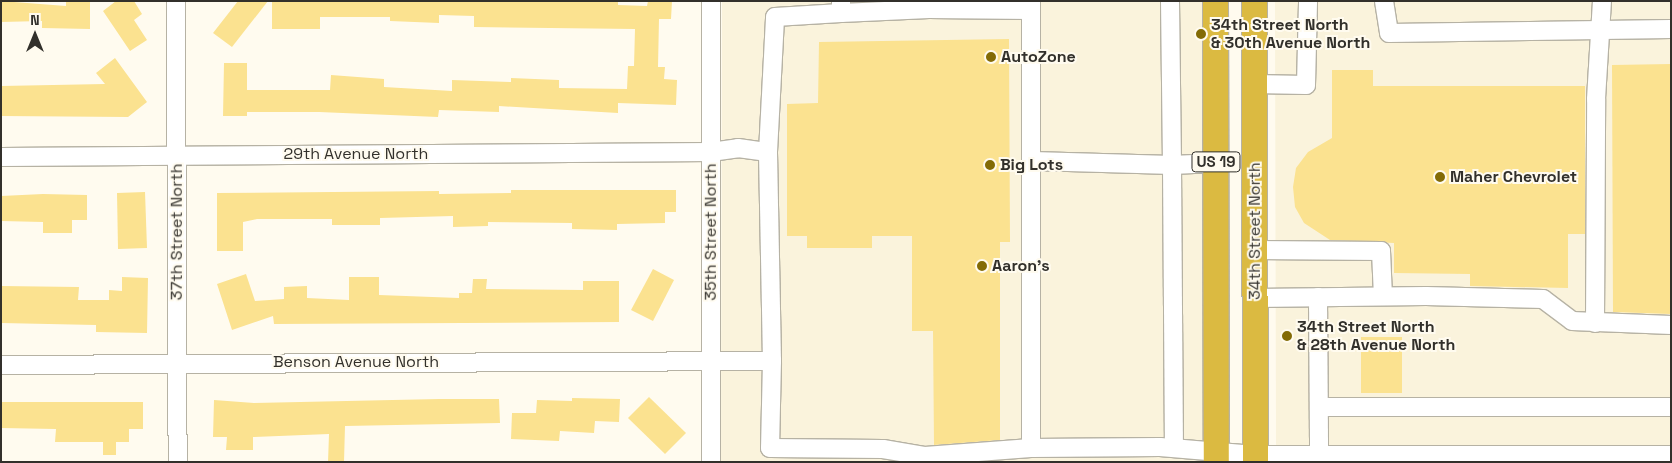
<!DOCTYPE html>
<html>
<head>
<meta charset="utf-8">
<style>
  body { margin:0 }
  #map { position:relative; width:1672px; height:463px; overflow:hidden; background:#fffbef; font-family:"Space Grotesk",sans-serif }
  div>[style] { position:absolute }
  .built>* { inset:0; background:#faf3dc }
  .building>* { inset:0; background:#fbe290 }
  .roads { filter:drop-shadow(1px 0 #b6b2a4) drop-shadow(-1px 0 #b6b2a4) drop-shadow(0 1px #b6b2a4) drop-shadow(0 -1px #b6b2a4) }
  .minor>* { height:18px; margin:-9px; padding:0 9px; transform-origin:9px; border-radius:9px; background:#fff }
  .highway>* { height:25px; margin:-12.5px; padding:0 12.5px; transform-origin:12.5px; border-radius:12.5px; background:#dbba41 }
  .dots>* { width:14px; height:14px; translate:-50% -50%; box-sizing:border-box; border:2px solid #fffbef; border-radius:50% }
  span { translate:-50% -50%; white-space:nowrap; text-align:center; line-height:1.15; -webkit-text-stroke:4px #fffbef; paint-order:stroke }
  .shield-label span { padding:1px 4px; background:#fffbef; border:1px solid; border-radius:4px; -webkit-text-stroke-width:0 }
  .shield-label { font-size:15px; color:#32302b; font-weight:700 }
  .poi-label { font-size:16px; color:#32302b; font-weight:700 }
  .left { translate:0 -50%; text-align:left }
  .street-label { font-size:16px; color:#32302b }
  .frame { position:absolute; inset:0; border:2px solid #32302b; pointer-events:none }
  .north { position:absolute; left:10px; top:10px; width:50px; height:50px; -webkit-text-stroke:4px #fffbef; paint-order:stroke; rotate:0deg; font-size:14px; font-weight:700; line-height:20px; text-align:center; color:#32302b }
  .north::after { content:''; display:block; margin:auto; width:18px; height:22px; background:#32302b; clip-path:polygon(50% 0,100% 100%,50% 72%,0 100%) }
</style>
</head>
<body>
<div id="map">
  <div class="built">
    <i style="clip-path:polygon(722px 1px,1206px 1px,1207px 462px,721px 462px)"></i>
    <i style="clip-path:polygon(1275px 1px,1671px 1px,1671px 445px,1276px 445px)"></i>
  </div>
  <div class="building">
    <i style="clip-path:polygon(1px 1px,66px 6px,66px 1px,90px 1px,90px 29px,42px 28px,42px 21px,1px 22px)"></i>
    <i style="clip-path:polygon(116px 1px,134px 1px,142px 14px,134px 20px,147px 40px,130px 51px,103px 11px)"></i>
    <i style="clip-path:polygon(238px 1px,268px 1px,232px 47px,213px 33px)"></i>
    <i style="clip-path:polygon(272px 1px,618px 1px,618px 5px,647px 6px,648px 1px,672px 1px,671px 19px,659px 19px,658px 67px,665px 67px,664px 79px,677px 80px,676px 105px,618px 103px,618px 113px,499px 106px,499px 112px,439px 110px,438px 117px,319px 112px,247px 112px,247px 116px,223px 116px,224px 63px,247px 63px,247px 90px,330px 90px,331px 75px,384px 79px,384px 87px,452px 91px,452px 80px,511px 82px,511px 78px,559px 80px,559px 88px,627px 89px,628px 66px,634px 66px,635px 29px,474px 27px,474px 16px,439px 15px,439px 23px,390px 21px,390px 17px,320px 17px,320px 29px,272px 29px)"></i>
    <i style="clip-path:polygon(1009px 39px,1010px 242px,1000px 242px,1000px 440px,934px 445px,933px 331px,912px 331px,912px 236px,872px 236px,872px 248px,807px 248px,807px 236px,787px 236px,787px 104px,818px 103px,819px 42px)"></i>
    <i style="clip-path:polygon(115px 58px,147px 102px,128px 117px,1px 116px,1px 86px,105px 84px,96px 73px)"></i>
    <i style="clip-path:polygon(1671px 64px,1671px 314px,1613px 312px,1612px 65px)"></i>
    <i style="clip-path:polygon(1332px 70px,1373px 70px,1373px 86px,1585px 86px,1585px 234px,1568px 234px,1568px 288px,1470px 286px,1470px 274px,1394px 273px,1394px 243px,1330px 240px,1304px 223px,1295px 207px,1293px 187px,1296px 168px,1308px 152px,1332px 138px)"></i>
    <i style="clip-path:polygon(511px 190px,676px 190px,676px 212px,665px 212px,665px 223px,617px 224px,617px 230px,572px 229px,572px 223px,488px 222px,488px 226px,453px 227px,453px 216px,380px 218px,380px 225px,332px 225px,332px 219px,257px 219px,243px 222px,243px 251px,217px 251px,217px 193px,439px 191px,439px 194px,511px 193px)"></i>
    <i style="clip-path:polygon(145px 192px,147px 248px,118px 249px,117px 193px)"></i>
    <i style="clip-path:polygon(43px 194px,87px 195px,87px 220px,72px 220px,72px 233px,43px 233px,43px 222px,1px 221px,1px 196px)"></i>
    <i style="clip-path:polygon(653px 269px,674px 280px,653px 321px,631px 310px)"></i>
    <i style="clip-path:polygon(246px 274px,255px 301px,284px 299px,284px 287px,307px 286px,307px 298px,349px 300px,349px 277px,379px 277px,379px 295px,459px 298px,459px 293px,472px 293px,473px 279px,487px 279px,486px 289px,583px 290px,583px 281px,619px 281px,619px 322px,274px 324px,273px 316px,232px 330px,217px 284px)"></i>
    <i style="clip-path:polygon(122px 277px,148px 278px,147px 333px,96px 332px,96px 325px,1px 323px,1px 286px,79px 287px,78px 300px,109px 300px,109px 290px,122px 291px)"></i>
    <i style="clip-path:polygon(1361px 337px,1402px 337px,1402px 393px,1361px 393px)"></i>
    <i style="clip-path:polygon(649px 397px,686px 433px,665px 454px,628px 418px)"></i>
    <i style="clip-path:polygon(572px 398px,620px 399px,619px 422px,595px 421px,594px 433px,560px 431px,559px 441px,511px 439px,512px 413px,536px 413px,537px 400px,572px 401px)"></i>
    <i style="clip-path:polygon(439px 399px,499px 399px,500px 423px,345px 426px,344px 462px,328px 462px,329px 434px,253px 437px,253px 450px,226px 450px,227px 437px,213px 437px,214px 400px,254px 403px)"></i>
    <i style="clip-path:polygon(1px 402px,143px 402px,143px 429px,129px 429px,129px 442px,116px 442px,116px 455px,103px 455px,103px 442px,55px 442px,56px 429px,1px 428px)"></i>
  </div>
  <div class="roads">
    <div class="minor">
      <i style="left:176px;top:1px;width:461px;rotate:89.8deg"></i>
      <i style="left:711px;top:1px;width:461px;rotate:90deg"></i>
      <i style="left:1031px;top:1px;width:447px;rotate:90deg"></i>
      <i style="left:1031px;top:448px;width:129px;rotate:-0.4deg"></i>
      <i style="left:1160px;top:447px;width:95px;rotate:4.8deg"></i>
      <i style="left:1255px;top:455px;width:416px"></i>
      <i style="left:1170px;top:1px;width:164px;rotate:89.3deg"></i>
      <i style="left:1172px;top:165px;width:44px;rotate:-2.6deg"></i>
      <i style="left:1384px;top:1px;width:32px;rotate:81deg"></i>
      <i style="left:1389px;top:33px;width:282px;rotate:-0.8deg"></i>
      <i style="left:841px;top:2px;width:11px;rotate:90deg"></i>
      <i style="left:841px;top:13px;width:88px;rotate:-2.6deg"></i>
      <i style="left:929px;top:9px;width:102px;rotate:0.6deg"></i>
      <i style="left:1254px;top:84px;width:52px;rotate:1.1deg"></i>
      <i style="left:1306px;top:85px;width:84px;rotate:-88.6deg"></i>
      <i style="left:1px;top:157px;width:710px;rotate:-0.4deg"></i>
      <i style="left:711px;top:152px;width:27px;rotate:-8deg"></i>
      <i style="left:738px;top:148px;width:30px;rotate:8deg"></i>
      <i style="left:768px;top:152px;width:135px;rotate:-87deg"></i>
      <i style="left:775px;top:17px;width:66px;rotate:-3.5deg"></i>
      <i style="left:1033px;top:161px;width:139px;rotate:1.6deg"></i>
      <i style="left:1172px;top:165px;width:283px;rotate:89.6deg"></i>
      <i style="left:1255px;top:250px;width:126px;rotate:0.5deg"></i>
      <i style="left:1381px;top:251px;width:45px;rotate:87.5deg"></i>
      <i style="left:1318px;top:297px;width:158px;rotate:89.6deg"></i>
      <i style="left:1255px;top:298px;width:171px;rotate:-0.7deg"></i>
      <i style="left:1426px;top:296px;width:117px;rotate:1.5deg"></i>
      <i style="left:1543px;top:299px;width:36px;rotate:37deg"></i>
      <i style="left:1572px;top:321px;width:99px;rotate:2.3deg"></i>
      <i style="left:1595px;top:323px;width:224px;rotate:-89.7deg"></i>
      <i style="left:1596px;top:99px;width:98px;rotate:-86.5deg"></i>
      <i style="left:772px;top:361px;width:87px;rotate:91.3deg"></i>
      <i style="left:770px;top:448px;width:113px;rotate:0.5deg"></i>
      <i style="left:883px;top:449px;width:43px;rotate:9.5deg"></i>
      <i style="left:925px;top:456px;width:106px;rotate:-4.3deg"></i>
      <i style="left:1px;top:365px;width:771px;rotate:-0.3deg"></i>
      <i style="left:772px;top:361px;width:209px;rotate:-91.1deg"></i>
      <i style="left:1319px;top:407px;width:352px"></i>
    </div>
    <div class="highway">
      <i style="left:1215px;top:1px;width:461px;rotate:89.9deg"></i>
      <i style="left:1254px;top:1px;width:461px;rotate:89.9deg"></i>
    </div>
  </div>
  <div class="dots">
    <i style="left:1201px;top:34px;background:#836b06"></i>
    <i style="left:991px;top:57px;background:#836b06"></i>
    <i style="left:990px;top:165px;background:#836b06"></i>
    <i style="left:1440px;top:177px;background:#836b06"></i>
    <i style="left:982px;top:266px;background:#836b06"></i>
    <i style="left:1287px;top:336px;background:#836b06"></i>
  </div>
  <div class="shield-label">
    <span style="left:1216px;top:162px">US 19</span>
  </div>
  <div class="poi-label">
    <span class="left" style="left:1211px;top:34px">34th Street North<br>&amp; 30th Avenue North</span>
    <span class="left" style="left:1001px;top:57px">AutoZone</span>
    <span class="left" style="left:1000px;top:165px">Big Lots</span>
    <span class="left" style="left:1450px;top:177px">Maher Chevrolet</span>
    <span class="left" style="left:992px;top:266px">Aaron's</span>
    <span class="left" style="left:1297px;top:336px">34th Street North<br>&amp; 28th Avenue North</span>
  </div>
  <div class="street-label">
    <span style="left:356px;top:154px">29th Avenue North</span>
    <span style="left:1255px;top:231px;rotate:-90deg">34th Street North</span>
    <span style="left:177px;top:232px;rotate:-90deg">37th Street North</span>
    <span style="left:711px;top:232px;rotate:-90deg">35th Street North</span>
    <span style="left:356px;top:362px">Benson Avenue North</span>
  </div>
  <div class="frame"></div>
  <div class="north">N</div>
</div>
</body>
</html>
